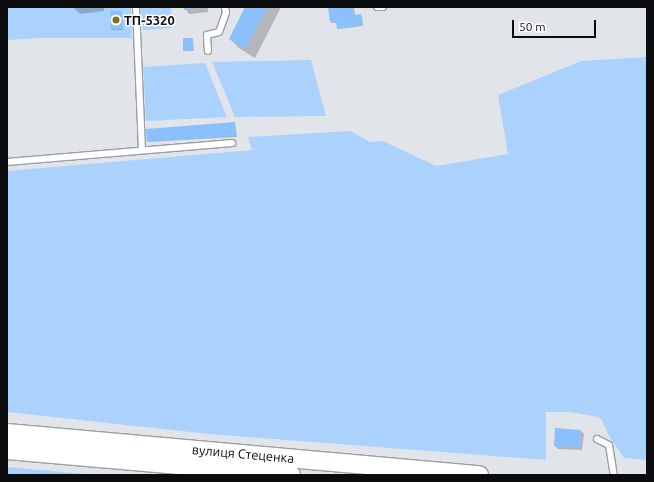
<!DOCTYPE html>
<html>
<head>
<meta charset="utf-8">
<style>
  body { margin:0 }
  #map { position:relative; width:654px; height:482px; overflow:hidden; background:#e1e4e8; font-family:Ubuntu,sans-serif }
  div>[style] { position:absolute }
  .green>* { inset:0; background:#abd2fd }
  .shadow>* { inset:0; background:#0003 }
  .building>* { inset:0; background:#8ac0fb }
  .roads { filter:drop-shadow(1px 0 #9b9ea2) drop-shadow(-1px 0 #9b9ea2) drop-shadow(0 1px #9b9ea2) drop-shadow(0 -1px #9b9ea2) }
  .lane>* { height:6px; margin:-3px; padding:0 3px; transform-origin:3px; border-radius:3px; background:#fff }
  .secondary>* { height:18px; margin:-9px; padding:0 9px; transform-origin:9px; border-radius:9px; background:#fff }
  .dots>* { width:11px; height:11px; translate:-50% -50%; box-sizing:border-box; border:2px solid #fff; border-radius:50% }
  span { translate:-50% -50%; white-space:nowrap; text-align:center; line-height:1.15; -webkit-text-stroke:3px #fff; paint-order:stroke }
  .poi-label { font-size:13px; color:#0b0c0d; font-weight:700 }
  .left { translate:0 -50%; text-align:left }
  .street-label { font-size:13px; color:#0b0c0d }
  .frame { position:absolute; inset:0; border:8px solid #0b0c0d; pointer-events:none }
  .scale { position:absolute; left:512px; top:20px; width:84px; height:18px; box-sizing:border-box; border:2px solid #0b0c0d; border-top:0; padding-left:5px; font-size:12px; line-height:14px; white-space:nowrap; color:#0b0c0d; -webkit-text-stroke:3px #fff; paint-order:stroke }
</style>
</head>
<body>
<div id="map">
  <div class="green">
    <i style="clip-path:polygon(7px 7px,131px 7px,132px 38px,41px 38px,7px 40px)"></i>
    <i style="clip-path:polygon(141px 7px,171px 7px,172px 28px,143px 30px)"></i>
    <i style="clip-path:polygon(647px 57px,647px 460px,624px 458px,609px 436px,602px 420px,598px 417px,570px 412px,546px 412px,546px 460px,209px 434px,7px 412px,7px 171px,252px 150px,248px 137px,351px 131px,370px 142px,383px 141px,436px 166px,508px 154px,498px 95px,581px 61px)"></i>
    <i style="clip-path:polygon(311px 60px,326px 116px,235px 117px,212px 62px)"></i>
    <i style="clip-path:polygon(205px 63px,227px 117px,146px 121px,143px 67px)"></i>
    <i style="clip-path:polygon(7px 467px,95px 475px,7px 475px)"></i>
  </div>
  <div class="shadow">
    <i style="clip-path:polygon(73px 7px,104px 7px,104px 11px,80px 14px)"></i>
    <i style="clip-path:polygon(184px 7px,208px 7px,208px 12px,189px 14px)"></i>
    <i style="clip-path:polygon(246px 7px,281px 7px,255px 58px,239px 48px,230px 39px)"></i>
    <i style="clip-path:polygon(344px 7px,354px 7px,355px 16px,362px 16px,363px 26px,339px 29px,337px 23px,332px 23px,331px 22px)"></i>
    <i style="clip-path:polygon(122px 12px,123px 30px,113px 30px,111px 29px)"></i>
    <i style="clip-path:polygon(193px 39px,194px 51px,186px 51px,184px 50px)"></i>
    <i style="clip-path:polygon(235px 123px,237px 137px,148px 142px)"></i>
    <i style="clip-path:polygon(581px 431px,584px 434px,582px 450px,558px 449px,555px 446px)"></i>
  </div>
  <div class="building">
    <i style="clip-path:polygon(183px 7px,204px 7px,204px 8px,184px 10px)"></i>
    <i style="clip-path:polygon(245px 7px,268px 7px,245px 49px,229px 39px)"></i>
    <i style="clip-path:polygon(336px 7px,353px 7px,354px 15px,361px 14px,363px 25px,337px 29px,336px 22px,330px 22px,328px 8px)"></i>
    <i style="clip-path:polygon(110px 11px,122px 11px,123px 29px,110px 29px)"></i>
    <i style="clip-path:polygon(183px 38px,193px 38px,193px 50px,183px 51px)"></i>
    <i style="clip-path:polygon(235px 122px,236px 136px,147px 142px,146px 129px)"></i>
    <i style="clip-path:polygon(555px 428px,581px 430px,580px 448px,554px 446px)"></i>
  </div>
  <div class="roads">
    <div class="lane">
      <i style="left:136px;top:7px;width:143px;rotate:87.6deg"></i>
      <i style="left:377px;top:7px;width:6px"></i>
      <i style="left:208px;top:51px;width:16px;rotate:-94deg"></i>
      <i style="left:207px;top:35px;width:12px;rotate:-14deg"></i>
      <i style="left:219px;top:32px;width:20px;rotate:-70deg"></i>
      <i style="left:226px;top:13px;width:6px;rotate:-99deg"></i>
      <i style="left:7px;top:162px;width:226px;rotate:-4.8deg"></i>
      <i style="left:597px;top:439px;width:13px;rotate:27deg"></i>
      <i style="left:609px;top:445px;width:30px;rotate:81deg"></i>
    </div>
    <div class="secondary">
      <i style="left:7px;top:433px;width:474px;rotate:5.1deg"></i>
      <i style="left:7px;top:450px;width:285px;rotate:5deg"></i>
    </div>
  </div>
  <div class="dots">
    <i style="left:116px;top:20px;background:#807315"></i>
  </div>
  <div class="poi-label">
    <span class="left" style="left:124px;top:20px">ТП-5320</span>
  </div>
  <div class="street-label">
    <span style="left:243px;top:454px;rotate:5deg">вулиця Стеценка</span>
  </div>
  <div class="frame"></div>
  <div class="scale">50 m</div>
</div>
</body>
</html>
